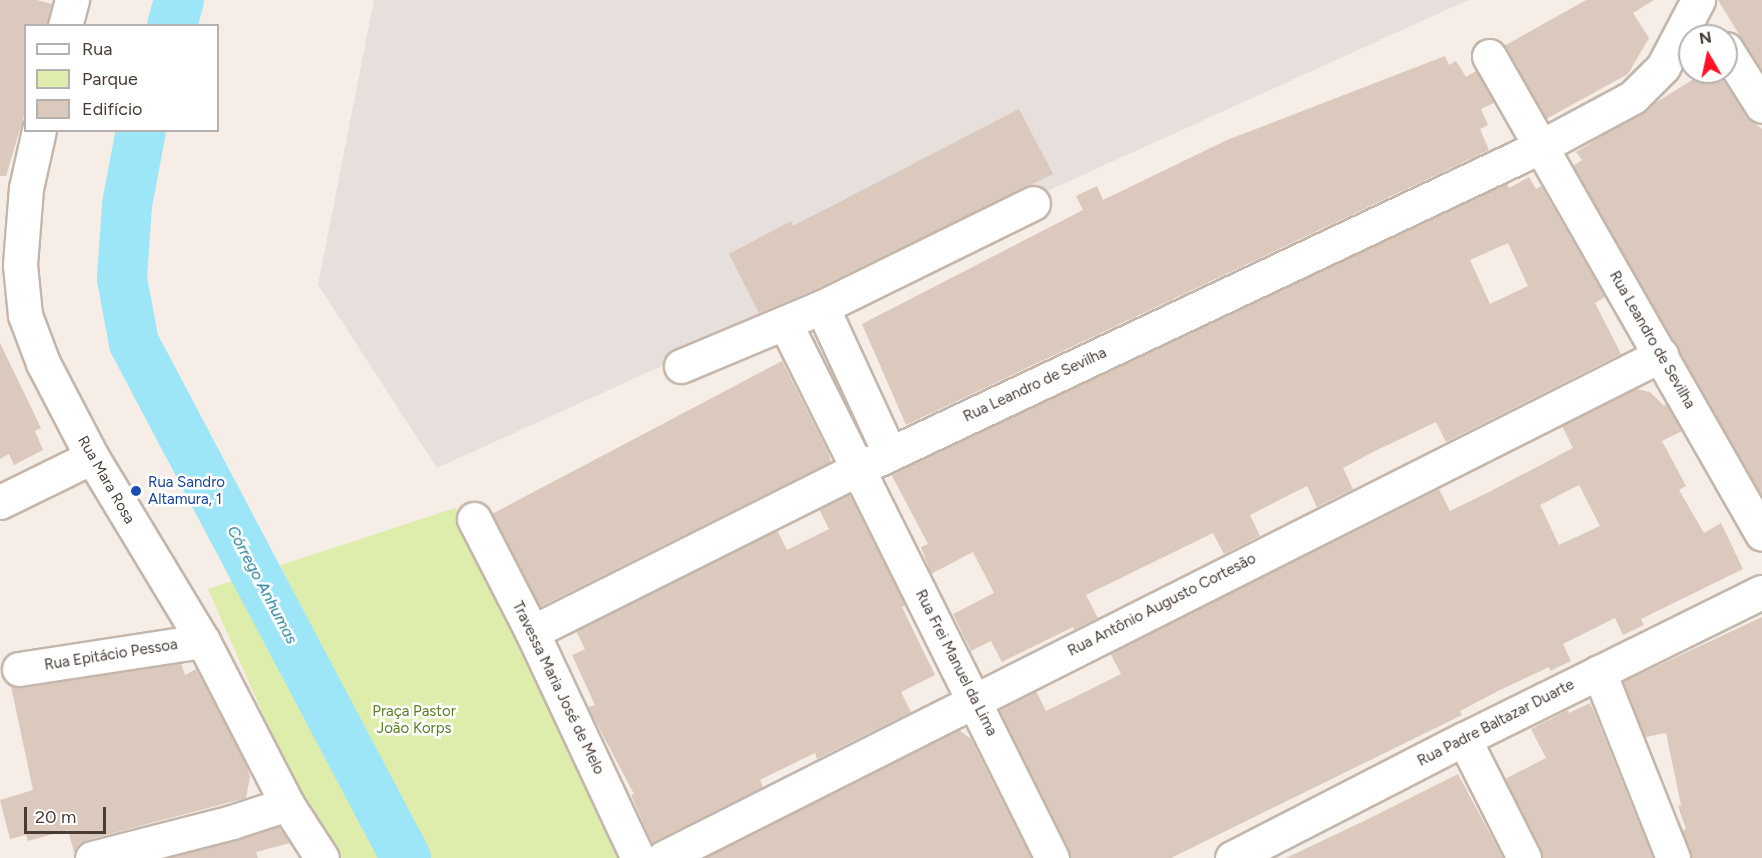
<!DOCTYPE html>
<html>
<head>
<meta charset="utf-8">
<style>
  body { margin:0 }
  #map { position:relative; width:1762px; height:858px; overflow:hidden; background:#f5ede6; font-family:Figtree,sans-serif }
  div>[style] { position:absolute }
  .industrial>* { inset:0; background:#e7dfdb }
  .green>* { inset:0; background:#deedab }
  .river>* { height:50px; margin:-25px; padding:0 25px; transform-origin:25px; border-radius:25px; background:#9de6f7 }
  .building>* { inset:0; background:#dbc9be }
  .roads { filter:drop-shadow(2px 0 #c4b6ab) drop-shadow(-2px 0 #c4b6ab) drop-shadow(0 2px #c4b6ab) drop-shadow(0 -2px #c4b6ab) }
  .minor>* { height:33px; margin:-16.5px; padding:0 16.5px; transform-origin:16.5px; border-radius:16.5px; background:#fff }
  .dots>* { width:16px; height:16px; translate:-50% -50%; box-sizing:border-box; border:3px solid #fff; border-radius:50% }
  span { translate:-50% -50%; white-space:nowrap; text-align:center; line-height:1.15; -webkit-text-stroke:5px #fff; paint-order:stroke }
  .street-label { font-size:15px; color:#483c35 }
  .transit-label { font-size:15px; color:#164399 }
  .left { translate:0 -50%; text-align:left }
  .park-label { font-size:15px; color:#5a8022 }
  .water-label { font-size:16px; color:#1e7c94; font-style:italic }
  .legend { position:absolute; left:24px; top:24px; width:195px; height:108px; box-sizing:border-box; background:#fff; border:2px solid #b6b1ae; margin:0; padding:8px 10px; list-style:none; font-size:18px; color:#483c35 }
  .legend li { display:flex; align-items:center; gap:12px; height:30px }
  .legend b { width:30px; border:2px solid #b6b1ae }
  .north { position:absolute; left:1678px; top:24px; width:60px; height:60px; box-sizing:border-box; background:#fff; border:2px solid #b6b1ae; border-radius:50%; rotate:351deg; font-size:16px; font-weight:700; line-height:24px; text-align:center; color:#483c35 }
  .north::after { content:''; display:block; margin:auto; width:21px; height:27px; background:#ff1324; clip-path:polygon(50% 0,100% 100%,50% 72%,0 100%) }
  .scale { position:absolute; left:24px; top:807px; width:82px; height:27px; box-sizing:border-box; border:3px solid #483c35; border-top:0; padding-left:8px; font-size:18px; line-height:21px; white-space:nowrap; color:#483c35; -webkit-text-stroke:4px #fff; paint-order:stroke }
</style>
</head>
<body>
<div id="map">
  <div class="industrial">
    <i style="clip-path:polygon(374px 0,1468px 0,437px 468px,318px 285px)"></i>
  </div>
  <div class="green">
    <i style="clip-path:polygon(455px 508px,640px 858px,326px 858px,208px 589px)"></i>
  </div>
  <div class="river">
    <i style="left:172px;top:26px;width:27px;rotate:-75deg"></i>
    <i style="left:141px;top:130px;width:76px;rotate:100.6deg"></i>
    <i style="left:127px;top:205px;width:74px;rotate:93.9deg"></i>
    <i style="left:122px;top:279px;width:65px;rotate:79.4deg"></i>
    <i style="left:134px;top:343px;width:582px;rotate:62.16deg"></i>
  </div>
  <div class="building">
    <i style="clip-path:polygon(0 0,37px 0,52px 4px,47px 26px,26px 26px,26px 109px,6px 176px,0 176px)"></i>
    <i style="clip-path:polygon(1586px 0,1654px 0,1633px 13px,1649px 38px,1628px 74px,1546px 119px,1504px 46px)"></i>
    <i style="clip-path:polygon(1718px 0,1762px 0,1762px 71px,1748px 49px)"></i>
    <i style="clip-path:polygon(1445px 56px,1449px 65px,1456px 61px,1466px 77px,1476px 71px,1494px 103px,1481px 109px,1488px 125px,1480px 129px,1489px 150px,906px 425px,862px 324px,1083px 210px,1076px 196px,1097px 186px,1103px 200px,1227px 140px)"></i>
    <i style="clip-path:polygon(1705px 72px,1718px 72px,1746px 116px,1762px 129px,1762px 496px,1573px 166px,1582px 160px,1576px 152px)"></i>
    <i style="clip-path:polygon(1019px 109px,1053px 174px,814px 290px,759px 313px,729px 254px,791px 221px,793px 226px)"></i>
    <i style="clip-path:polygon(evenodd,1529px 177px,1536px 189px,1541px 186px,1605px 297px,1595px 303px,1621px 354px,1446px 442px,1436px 422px,1373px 452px,1343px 468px,1353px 489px,1317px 507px,1307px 486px,1285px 497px,1250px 515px,1260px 536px,1224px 554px,1213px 533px,1086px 595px,1098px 618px,1074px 630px,1073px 627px,1002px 662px,991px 641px,971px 651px,953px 614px,994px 593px,973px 552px,931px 574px,921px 547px,928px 544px,891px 474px,1507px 183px,1509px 188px,1529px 177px,1508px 243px,1528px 286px,1490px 304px,1470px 260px,1508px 243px)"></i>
    <i style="clip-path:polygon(0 343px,41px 428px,35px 431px,43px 450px,14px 465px,9px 454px,0 459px)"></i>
    <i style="clip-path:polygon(782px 361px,828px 452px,831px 462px,540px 607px,492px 514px)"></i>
    <i style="clip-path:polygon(evenodd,1636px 389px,1650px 392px,1664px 406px,1666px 404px,1682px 431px,1662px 441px,1686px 486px,1679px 490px,1704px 533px,1721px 523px,1743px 569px,1641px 619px,1644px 625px,1623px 635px,1615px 618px,1563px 644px,1571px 661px,1550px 671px,1549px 667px,1500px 690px,1460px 711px,1462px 715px,1171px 858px,1071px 858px,999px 710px,1036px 691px,1046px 711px,1085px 692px,1121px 674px,1110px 653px,1439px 489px,1450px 511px,1489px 492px,1573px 448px,1562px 426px,1636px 389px,1579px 485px,1600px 526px,1559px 545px,1540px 505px,1579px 485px)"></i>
    <i style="clip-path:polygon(849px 494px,903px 601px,905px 606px,902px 607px,935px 675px,901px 692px,911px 712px,817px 759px,815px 753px,778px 771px,760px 780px,763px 787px,652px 843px,631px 795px,634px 794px,588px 707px,595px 705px,572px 655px,585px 649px,576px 631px,777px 530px,787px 550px,829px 529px,819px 509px)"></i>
    <i style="clip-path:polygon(1762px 617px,1762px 858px,1691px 858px,1682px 831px,1686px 829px,1678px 806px,1681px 805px,1666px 733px,1645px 737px,1623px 682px)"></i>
    <i style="clip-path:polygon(181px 663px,185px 675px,196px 669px,247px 766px,250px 777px,246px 798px,87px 840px,79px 844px,74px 852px,68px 830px,28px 841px,26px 835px,10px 839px,0 800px,33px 790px,11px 686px,22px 688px)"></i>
    <i style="clip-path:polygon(1590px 703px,1595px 714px,1653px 858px,1543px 858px,1505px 779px,1546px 758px,1531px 729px,1568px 710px,1569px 713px)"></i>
    <i style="clip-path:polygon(959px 730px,971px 739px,1031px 858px,705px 858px)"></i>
    <i style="clip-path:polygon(1458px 774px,1503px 858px,1286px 858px,1364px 821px)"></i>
    <i style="clip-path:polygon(279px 827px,290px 843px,256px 852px,258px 858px,167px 858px)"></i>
  </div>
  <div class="roads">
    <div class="minor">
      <i style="left:65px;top:26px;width:27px;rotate:-75deg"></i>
      <i style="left:1726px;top:49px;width:67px;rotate:57.7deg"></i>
      <i style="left:1489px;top:56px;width:550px;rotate:60.27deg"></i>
      <i style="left:39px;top:130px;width:59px;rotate:102.6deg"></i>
      <i style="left:26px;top:188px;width:77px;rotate:94.5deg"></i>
      <i style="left:20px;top:265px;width:50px;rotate:84.3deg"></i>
      <i style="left:25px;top:315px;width:51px;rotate:69.4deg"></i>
      <i style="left:43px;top:363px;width:106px;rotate:62.5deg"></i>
      <i style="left:92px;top:457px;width:215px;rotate:58.9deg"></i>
      <i style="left:203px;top:641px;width:183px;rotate:62.7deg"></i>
      <i style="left:287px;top:804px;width:64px;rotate:57.1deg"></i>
      <i style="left:822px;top:307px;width:162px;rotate:65.2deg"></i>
      <i style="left:785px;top:323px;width:598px;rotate:63.48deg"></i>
      <i style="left:681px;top:366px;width:153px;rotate:-22.7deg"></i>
      <i style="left:822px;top:307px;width:235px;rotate:-26.2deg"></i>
      <i style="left:0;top:502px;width:102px;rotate:-26.1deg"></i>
      <i style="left:474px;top:519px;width:127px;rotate:62.8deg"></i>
      <i style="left:532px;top:632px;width:250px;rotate:64.9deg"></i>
      <i style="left:532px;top:632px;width:364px;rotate:-26.6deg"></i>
      <i style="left:858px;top:469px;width:756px;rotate:-25.28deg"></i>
      <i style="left:1542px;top:146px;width:103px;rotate:-28.3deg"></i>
      <i style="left:1633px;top:97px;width:42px;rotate:-45deg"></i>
      <i style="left:1663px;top:67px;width:76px;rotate:-62.4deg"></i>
      <i style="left:19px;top:669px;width:186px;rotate:-8.7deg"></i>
      <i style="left:1599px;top:672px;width:200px;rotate:68.3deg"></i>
      <i style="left:1464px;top:739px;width:133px;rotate:63.2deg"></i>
      <i style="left:92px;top:858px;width:145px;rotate:-14.4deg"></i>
      <i style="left:232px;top:822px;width:58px;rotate:-18.1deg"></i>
      <i style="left:663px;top:858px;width:1118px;rotate:-26.75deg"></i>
      <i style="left:1232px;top:858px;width:261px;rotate:-27.2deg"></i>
      <i style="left:1464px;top:739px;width:332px;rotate:-26.3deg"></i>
    </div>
  </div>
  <div class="dots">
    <i style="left:136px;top:491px;background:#1a4fb4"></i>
  </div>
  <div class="street-label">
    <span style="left:1652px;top:340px;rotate:60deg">Rua Leandro de Sevilha</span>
    <span style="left:1035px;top:385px;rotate:-25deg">Rua Leandro de Sevilha</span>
    <span style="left:106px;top:480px;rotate:60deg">Rua Mara Rosa</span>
    <span style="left:1162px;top:605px;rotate:-27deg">Rua Antônio Augusto Cortesão</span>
    <span style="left:111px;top:655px;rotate:-9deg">Rua Epitácio Pessoa</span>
    <span style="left:956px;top:663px;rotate:63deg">Rua Frei Manuel da Lima</span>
    <span style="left:558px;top:688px;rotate:64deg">Travessa Maria José de Melo</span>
    <span style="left:1496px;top:723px;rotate:-27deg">Rua Padre Baltazar Duarte</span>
  </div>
  <div class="transit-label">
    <span class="left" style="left:148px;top:491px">Rua Sandro<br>Altamura, 1</span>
  </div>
  <div class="park-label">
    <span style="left:414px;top:720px">Praça Pastor<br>João Korps</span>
  </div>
  <div class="water-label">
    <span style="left:262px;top:585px;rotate:62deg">Córrego Anhumas</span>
  </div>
  <ul class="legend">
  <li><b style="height:8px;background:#fff"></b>Rua</li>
  <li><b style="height:16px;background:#deedab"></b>Parque</li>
  <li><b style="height:16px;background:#dbc9be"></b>Edifício</li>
  </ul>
  <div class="north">N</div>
  <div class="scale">20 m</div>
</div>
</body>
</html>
